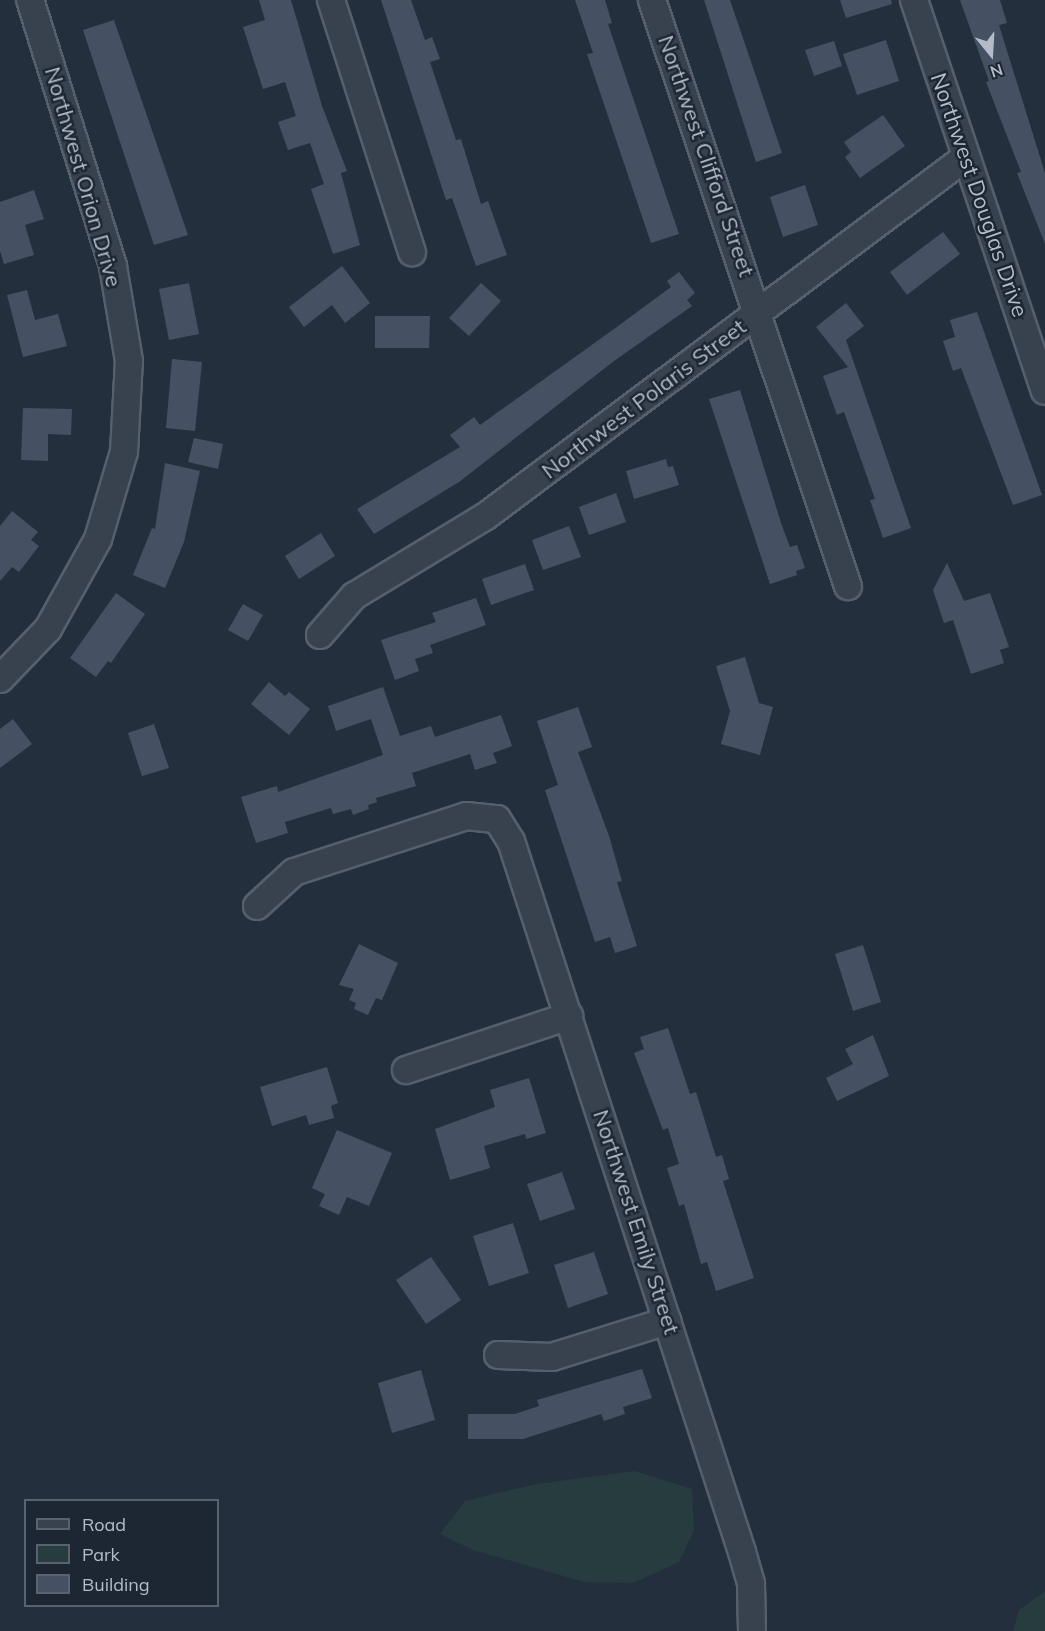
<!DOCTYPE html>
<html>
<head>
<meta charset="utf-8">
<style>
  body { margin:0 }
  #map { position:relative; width:1045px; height:1631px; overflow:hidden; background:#242f3e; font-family:Mulish,sans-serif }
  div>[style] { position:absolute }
  .green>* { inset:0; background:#263c3f }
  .building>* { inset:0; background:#455162 }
  .roads { filter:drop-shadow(2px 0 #565f6c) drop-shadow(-2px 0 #565f6c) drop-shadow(0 2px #565f6c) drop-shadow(0 -2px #565f6c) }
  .minor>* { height:26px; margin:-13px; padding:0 13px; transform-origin:13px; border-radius:13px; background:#38414e }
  span { translate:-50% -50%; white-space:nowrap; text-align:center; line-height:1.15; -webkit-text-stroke:5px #1d2633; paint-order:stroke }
  .street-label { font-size:22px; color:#b4bcc9 }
  .legend { position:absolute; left:24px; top:1499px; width:195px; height:108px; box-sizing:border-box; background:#1d2633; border:2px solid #59626f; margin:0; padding:8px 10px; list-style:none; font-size:18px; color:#b4bcc9 }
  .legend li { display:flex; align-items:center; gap:12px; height:30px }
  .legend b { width:30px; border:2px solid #59626f }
  .north { position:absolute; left:961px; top:24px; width:60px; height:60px; -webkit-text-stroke:4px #1d2633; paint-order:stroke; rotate:162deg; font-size:16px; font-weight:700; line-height:24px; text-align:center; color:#b4bcc9 }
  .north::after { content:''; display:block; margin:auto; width:21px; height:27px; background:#b4bcc9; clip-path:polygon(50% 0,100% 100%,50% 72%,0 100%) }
</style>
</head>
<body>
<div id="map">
  <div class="green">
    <i style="clip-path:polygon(635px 1471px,692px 1489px,694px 1531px,679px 1562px,633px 1583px,584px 1582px,473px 1550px,440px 1534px,465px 1501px,536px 1484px)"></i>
    <i style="clip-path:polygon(1045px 1591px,1045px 1631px,1013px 1631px,1019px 1610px)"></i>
  </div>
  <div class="building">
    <i style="clip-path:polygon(259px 0,291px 0,322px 106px,347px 171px,341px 173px,360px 245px,333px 254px,311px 189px,324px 184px,310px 143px,288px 150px,278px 122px,296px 116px,285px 82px,263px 89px,243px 27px,265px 20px)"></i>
    <i style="clip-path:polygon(381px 0,411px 0,425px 40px,432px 37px,440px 59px,430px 62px,456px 140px,461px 139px,481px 204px,488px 201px,507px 255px,476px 266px,452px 198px,446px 200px)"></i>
    <i style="clip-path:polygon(575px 0,605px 0,612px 23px,608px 24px,679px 234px,651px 243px,587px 54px,593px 53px)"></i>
    <i style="clip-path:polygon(704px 0,730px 0,782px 153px,756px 162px)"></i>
    <i style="clip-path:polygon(840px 0,891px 0,892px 4px,846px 18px)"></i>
    <i style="clip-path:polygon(960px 0,1000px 0,1007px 23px,999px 25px,1045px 173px,1045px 244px,1017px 173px,1021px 172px,986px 82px,989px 81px)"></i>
    <i style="clip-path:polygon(114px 20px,188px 235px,154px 245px,83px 30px)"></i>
    <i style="clip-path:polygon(886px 40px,899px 81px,857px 95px,843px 54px)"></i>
    <i style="clip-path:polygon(834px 41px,842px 66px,814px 76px,805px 50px)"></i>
    <i style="clip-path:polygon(883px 115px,905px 146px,860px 178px,845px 157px,851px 152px,844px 142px)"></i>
    <i style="clip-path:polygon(805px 185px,818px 225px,783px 237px,770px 197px)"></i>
    <i style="clip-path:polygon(34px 190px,44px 219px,25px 225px,34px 255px,4px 264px,0 251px,0 202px)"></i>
    <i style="clip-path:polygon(943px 232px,960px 254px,907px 295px,890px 272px)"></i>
    <i style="clip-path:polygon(342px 266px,370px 303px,345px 323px,332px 305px,304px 327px,289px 307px)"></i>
    <i style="clip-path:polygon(679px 272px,695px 293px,687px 300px,692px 306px,614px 361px,459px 482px,374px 534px,357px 509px,460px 447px,450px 435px,474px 417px,480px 425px,614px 329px,671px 287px,667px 281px)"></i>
    <i style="clip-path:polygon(189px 283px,199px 334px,169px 340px,159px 289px)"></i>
    <i style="clip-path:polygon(481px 283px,501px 301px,469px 336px,449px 318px)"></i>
    <i style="clip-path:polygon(27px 290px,35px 320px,58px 314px,67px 346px,23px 357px,7px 295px)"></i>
    <i style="clip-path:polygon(846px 303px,864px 326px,846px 340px,911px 528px,883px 538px,870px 500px,875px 499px,844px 412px,837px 415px,823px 376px,848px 367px,816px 327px)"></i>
    <i style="clip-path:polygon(977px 312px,1042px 495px,1013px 505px,961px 368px,953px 371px,943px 341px,955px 337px,950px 320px)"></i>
    <i style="clip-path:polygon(375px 316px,430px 316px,429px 348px,375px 348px)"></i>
    <i style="clip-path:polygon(172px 359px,202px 362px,195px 431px,166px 428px)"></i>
    <i style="clip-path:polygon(740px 390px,781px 523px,790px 547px,797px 545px,805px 568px,796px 571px,797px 575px,770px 584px,709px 399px)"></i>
    <i style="clip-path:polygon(23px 408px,72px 409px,71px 435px,48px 434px,48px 461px,21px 460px)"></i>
    <i style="clip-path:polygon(194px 438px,223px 444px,218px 469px,188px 462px)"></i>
    <i style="clip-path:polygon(666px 459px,668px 467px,673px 466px,679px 485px,634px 499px,626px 471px)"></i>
    <i style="clip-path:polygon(165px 463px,200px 471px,184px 542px,165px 588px,133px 575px,152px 528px,155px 529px)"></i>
    <i style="clip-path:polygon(616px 493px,626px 522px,589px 535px,579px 507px)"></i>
    <i style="clip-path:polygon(12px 511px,38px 532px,31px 540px,39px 546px,19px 572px,12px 567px,0 581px,0 526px)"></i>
    <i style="clip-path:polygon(569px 526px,581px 557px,543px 570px,532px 540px)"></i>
    <i style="clip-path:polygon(321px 533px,335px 556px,299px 579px,285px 556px)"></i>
    <i style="clip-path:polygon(947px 563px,964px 601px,990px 593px,1009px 647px,1000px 650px,1004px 663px,971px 674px,953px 620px,944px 623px,933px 590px)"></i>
    <i style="clip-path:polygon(525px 564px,534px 590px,491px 605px,482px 579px)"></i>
    <i style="clip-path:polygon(116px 593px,145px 614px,111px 663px,108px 661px,96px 677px,70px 658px)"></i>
    <i style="clip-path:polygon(476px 598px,486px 625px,430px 645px,433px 653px,415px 659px,419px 671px,395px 680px,381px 640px,436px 622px,432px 613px)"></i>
    <i style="clip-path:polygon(243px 604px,263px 615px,248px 641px,228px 630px)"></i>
    <i style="clip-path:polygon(745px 657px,759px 703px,773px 707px,760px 755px,721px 744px,730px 711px,716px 666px)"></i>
    <i style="clip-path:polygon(269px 682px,285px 696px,289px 692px,310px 709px,289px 735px,251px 704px)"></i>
    <i style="clip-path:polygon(383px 687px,400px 736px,431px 726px,435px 737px,501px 715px,512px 746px,493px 753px,497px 763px,475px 770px,470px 754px,412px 773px,416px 786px,376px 798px,377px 802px,368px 805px,369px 809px,353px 815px,351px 809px,333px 814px,331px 808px,285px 822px,288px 833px,256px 843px,241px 797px,277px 786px,278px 792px,383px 755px,371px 719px,336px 731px,328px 706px)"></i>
    <i style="clip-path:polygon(578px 707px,592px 747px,578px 752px,609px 836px,622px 881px,617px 882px,637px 946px,615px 953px,610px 937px,595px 942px,545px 790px,558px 785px,537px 721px)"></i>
    <i style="clip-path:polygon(13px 719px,32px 744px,0 768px,0 729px)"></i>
    <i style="clip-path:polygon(154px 724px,169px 768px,142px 776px,128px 733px)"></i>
    <i style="clip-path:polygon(359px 944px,398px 963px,382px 1000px,376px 998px,368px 1015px,354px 1009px,356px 1003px,349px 1000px,354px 989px,339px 985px)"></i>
    <i style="clip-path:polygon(863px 945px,881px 1002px,853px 1011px,835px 954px)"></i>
    <i style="clip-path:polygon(668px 1028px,690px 1094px,696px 1092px,716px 1157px,722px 1155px,729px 1179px,723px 1181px,754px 1278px,716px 1291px,707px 1262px,701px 1264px,684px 1204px,679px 1206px,667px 1168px,679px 1164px,668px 1128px,663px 1130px,634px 1053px,644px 1049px,640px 1037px)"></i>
    <i style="clip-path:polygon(873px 1035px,889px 1076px,837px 1101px,826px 1078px,853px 1064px,845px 1049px)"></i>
    <i style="clip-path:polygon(327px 1067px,338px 1103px,331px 1106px,334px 1118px,309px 1125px,306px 1115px,272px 1126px,260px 1087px)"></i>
    <i style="clip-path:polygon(529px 1078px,546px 1133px,526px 1139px,525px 1134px,484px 1146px,490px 1168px,450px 1180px,435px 1129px,495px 1107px,490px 1090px)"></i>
    <i style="clip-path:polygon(337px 1130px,392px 1153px,369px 1206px,347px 1197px,339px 1215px,319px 1206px,325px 1194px,312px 1188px)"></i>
    <i style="clip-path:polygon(562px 1172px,575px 1209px,540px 1221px,527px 1184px)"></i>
    <i style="clip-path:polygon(513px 1223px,529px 1273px,489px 1286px,473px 1236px)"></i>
    <i style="clip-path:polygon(594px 1252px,608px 1294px,568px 1308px,554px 1265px)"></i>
    <i style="clip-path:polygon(431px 1257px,461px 1300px,426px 1324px,396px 1280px)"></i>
    <i style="clip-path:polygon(642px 1369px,652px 1398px,623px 1407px,625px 1414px,604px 1421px,601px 1414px,523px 1439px,468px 1439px,468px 1414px,515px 1414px,539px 1406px,537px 1400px)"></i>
    <i style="clip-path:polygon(421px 1370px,435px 1420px,392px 1433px,378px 1383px)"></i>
  </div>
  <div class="roads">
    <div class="minor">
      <i style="left:331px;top:0;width:265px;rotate:72.2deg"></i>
      <i style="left:652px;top:0;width:618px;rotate:71.51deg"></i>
      <i style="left:914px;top:0;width:412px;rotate:71.5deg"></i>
      <i style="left:320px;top:635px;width:52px;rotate:-48.9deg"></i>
      <i style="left:354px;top:596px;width:154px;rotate:-31.2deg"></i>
      <i style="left:486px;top:516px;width:599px;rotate:-36.79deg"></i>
      <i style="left:0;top:679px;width:69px;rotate:-46.2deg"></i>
      <i style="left:48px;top:629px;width:103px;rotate:-60.9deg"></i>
      <i style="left:98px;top:539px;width:91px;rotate:-73.4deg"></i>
      <i style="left:124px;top:452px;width:91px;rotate:-86.9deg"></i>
      <i style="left:129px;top:361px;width:96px;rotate:-99.6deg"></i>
      <i style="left:113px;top:266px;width:279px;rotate:-107.3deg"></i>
      <i style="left:257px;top:906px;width:50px;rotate:-42.6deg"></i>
      <i style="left:294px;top:872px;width:181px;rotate:-18deg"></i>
      <i style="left:466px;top:816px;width:31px;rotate:6deg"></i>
      <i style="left:497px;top:819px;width:26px;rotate:58deg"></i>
      <i style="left:511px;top:841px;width:748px;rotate:72deg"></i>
      <i style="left:742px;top:1552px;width:33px;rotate:74deg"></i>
      <i style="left:751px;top:1584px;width:47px;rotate:88.8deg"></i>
      <i style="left:406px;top:1070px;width:172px;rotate:-18.3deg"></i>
      <i style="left:498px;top:1355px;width:54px;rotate:2.1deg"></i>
      <i style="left:552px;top:1357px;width:121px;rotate:-17.4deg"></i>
    </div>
  </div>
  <div class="street-label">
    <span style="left:706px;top:156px;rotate:71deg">Northwest Clifford Street</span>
    <span style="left:83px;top:177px;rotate:74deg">Northwest Orion Drive</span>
    <span style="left:979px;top:195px;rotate:71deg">Northwest Douglas Drive</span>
    <span style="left:644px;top:399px;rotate:-37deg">Northwest Polaris Street</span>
    <span style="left:636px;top:1222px;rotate:72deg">Northwest Emily Street</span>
  </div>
  <ul class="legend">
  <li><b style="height:8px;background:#38414e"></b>Road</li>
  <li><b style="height:16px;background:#263c3f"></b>Park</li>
  <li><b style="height:16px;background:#455162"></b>Building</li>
  </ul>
  <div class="north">N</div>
</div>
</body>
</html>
